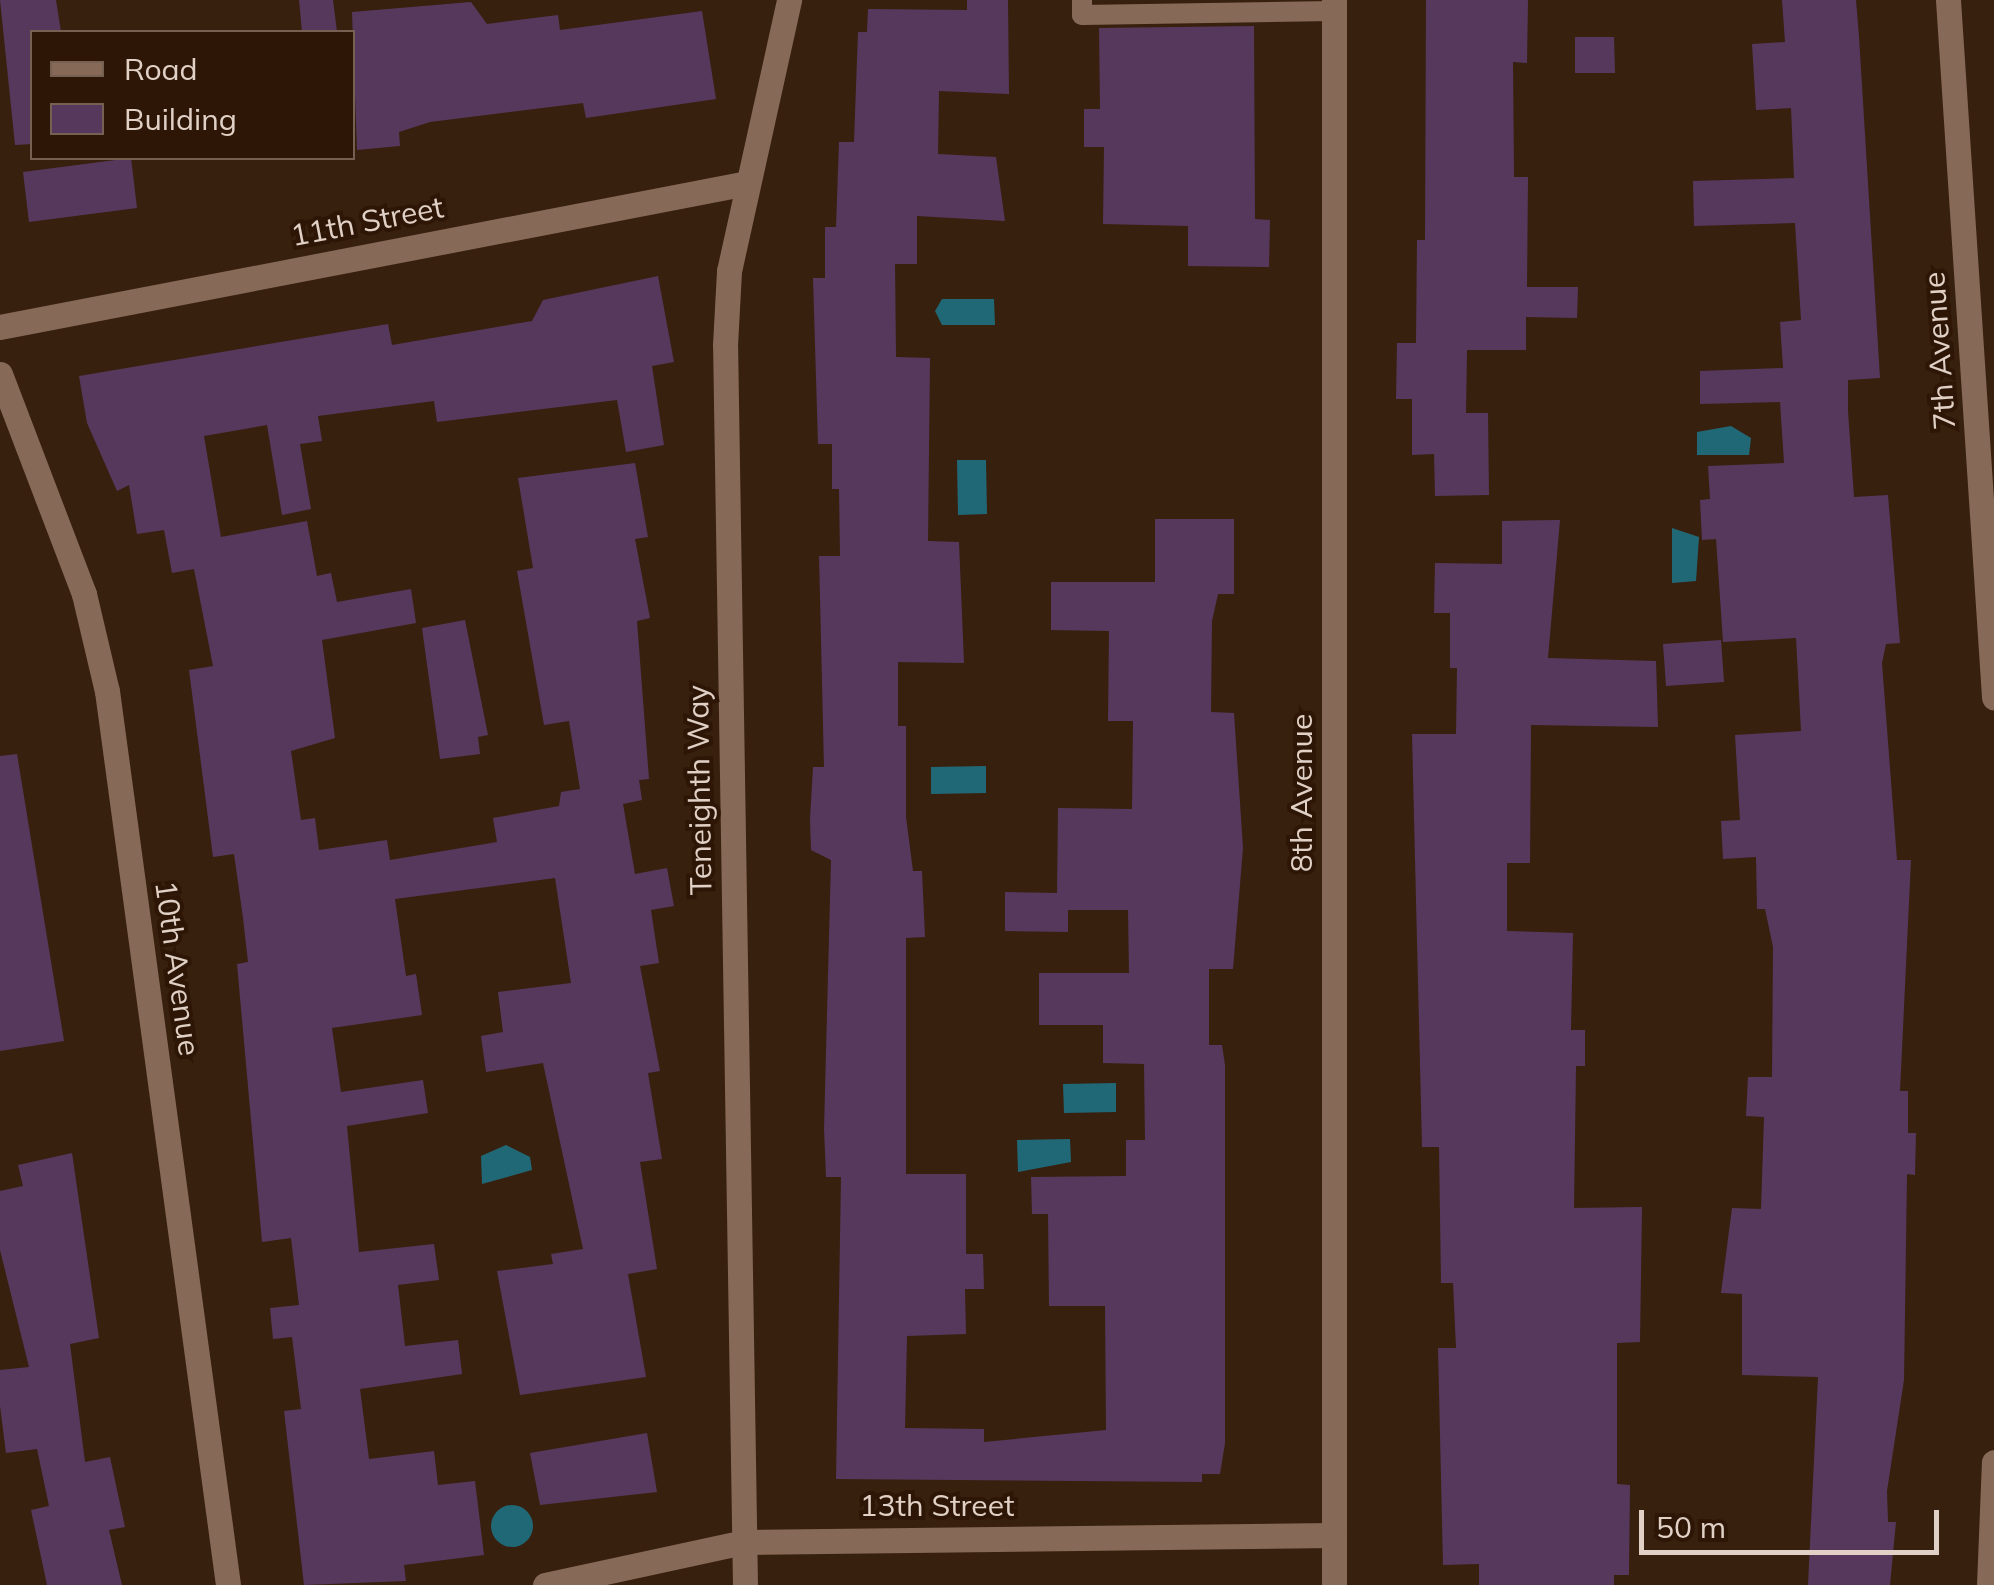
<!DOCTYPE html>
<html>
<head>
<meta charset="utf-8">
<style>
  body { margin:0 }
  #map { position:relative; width:1994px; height:1585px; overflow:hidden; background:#38200f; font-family:Mulish,sans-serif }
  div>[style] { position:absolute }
  .water>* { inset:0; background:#216877 }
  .round { border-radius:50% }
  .building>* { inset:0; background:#56385d }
  .lane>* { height:20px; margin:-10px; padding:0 10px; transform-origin:10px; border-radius:10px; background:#866a57 }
  .street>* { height:25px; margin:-12.5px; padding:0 12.5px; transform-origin:12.5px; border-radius:12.5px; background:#866a57 }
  span { translate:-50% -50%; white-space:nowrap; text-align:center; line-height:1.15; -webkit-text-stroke:8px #2d1605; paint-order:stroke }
  .street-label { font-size:30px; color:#e0d0c6 }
  .legend { position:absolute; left:30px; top:30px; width:325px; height:130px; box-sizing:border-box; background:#2d1605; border:2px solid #756052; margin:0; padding:12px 18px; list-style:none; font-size:30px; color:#e0d0c6 }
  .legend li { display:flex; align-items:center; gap:20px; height:50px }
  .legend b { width:50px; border:2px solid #756052 }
  .scale { position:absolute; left:1639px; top:1510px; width:300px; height:45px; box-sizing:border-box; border:5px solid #e0d0c6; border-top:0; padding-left:12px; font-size:30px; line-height:35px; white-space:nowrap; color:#e0d0c6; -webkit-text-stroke:8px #2d1605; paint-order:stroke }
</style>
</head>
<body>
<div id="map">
  <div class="water">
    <i style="clip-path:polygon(942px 299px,994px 299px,995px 325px,942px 325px,935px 311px)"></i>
    <i style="clip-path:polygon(1731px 426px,1751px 438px,1749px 455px,1697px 455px,1697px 432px)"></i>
    <i style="clip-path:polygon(957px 460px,986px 460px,987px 514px,958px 515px)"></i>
    <i style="clip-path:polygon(1672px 528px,1699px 537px,1696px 581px,1672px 583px)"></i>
    <i style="clip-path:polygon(986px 766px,986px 793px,931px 794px,931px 767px)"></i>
    <i style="clip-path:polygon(1116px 1083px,1116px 1112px,1064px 1113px,1063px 1084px)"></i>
    <i style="clip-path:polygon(1070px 1139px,1071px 1162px,1018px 1172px,1017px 1140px)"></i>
    <i style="clip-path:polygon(506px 1145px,530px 1157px,532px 1170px,482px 1184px,481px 1156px)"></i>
    <i class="round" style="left:491px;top:1505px;width:42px;height:42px"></i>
  </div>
  <div class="building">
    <i style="clip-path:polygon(0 0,56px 0,61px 32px,32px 32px,32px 144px,15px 145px)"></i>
    <i style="clip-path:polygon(299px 0,333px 0,337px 32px,302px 32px)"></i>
    <i style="clip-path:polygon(967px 0,1008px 0,1009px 94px,939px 91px,938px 154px,996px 157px,1005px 221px,917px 216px,917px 264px,895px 264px,896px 357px,930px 358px,928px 541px,959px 542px,964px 663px,898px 662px,898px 726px,906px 726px,906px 817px,913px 871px,922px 871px,925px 937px,906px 938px,906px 1174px,966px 1174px,966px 1254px,983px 1254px,984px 1289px,965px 1289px,966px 1334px,907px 1336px,905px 1428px,984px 1429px,984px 1442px,1106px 1430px,1105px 1306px,1049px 1306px,1048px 1214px,1032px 1214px,1031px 1177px,1126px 1176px,1126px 1140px,1145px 1140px,1144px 1064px,1103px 1063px,1103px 1025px,1039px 1025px,1039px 973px,1129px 973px,1128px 910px,1068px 910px,1068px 932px,1005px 931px,1005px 892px,1057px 893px,1058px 808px,1132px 809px,1133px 721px,1108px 721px,1109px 631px,1051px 630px,1051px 582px,1155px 582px,1155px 519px,1234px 519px,1234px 594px,1218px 594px,1212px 621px,1211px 712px,1234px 713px,1243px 848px,1233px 969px,1209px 969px,1209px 1045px,1222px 1045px,1225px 1065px,1225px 1443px,1220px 1474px,1202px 1474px,1202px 1482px,836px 1479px,841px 1177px,826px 1177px,824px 1129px,831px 860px,811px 850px,810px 819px,813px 767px,824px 767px,819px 556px,840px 556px,839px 489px,832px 489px,832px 444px,818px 444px,813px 278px,825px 278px,825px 227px,836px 227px,839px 142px,854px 142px,858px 32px,867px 32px,868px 9px,967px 10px)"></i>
    <i style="clip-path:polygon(1426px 0,1528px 0,1527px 63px,1513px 62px,1514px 177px,1528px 177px,1527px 287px,1578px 287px,1577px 318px,1526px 317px,1526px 350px,1467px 350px,1466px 413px,1488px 413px,1489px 495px,1435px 496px,1434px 454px,1412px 455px,1412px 399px,1396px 399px,1397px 343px,1416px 343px,1417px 240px,1425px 240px)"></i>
    <i style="clip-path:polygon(1782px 0,1856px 0,1859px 37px,1880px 378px,1848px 380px,1848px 411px,1854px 497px,1888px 495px,1900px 643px,1886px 644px,1882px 663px,1897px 860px,1911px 860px,1900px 1091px,1908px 1091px,1908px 1133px,1916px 1133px,1915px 1175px,1907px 1174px,1904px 1380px,1887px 1491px,1888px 1522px,1896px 1522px,1890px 1585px,1808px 1585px,1818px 1377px,1742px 1375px,1742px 1294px,1721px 1293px,1732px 1208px,1761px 1209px,1764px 1117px,1746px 1116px,1748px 1077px,1772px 1077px,1773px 947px,1765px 909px,1757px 909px,1756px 857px,1723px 859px,1721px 821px,1740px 820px,1735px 735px,1801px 731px,1796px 638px,1723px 642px,1716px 539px,1702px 540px,1700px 500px,1710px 499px,1708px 466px,1784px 463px,1780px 402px,1700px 404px,1700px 371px,1783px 368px,1780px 322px,1801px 320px,1795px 223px,1694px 226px,1693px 181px,1794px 178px,1791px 108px,1756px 110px,1752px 44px,1785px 42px)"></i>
    <i style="clip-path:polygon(471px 2px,487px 24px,558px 15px,560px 30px,702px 11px,716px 99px,586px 118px,583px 103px,430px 122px,399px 132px,400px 146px,357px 150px,352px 12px)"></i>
    <i style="clip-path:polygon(1254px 26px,1255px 219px,1270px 220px,1269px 267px,1188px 266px,1188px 226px,1103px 224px,1104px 147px,1084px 147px,1084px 109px,1100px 109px,1099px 28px)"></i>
    <i style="clip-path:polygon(1575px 37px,1614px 37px,1615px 73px,1575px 73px)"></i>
    <i style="clip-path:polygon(131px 158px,137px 208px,29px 222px,23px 172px)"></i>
    <i style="clip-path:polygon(658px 276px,674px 362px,652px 366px,664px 445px,626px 452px,617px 400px,437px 422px,434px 401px,318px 416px,322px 441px,300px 444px,311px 509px,282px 515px,267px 425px,204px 436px,221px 537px,307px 521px,317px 576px,331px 573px,337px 602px,411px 589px,416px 623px,322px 640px,335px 738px,291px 751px,301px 820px,315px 818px,319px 850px,387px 840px,390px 860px,497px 842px,493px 818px,559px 806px,561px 792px,580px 789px,569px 721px,544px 725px,517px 571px,533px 568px,518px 478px,635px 463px,648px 537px,635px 539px,650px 618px,637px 621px,649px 779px,639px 780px,642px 800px,623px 804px,635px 874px,667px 868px,674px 906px,651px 910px,659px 963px,640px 966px,660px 1071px,648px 1073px,662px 1159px,640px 1162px,657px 1269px,628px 1274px,646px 1377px,520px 1395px,497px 1271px,553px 1264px,551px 1254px,583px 1249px,543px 1063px,486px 1072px,481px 1036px,503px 1032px,498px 992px,571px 983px,555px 878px,395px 899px,406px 976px,416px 974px,422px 1015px,332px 1028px,341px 1092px,423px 1080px,428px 1113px,347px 1126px,359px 1252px,434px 1244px,439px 1280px,398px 1285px,405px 1346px,458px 1340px,462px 1374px,360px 1389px,369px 1459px,434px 1451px,438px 1485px,475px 1481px,484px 1555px,404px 1565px,406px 1581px,304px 1585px,284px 1411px,301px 1409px,292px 1337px,273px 1339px,270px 1308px,299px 1305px,291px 1238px,262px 1242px,237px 964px,248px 962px,243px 918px,234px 854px,213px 857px,189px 670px,213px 666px,194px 569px,172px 573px,164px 530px,137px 534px,129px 485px,117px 491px,87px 423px,79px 376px,388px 324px,392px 345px,532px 321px,543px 300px)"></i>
    <i style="clip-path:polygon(1560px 520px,1548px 658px,1656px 661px,1658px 727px,1531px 725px,1530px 863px,1507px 863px,1507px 931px,1573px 933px,1571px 1030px,1585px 1030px,1585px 1066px,1576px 1066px,1574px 1208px,1642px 1207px,1640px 1342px,1617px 1343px,1617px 1484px,1630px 1485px,1629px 1575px,1614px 1575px,1614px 1585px,1479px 1585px,1479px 1564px,1443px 1565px,1438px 1348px,1456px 1348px,1453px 1283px,1441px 1283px,1439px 1147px,1422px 1147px,1412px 734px,1456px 734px,1457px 668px,1450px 668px,1450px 613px,1434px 613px,1435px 563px,1502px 564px,1502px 521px)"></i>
    <i style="clip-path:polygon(465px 620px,488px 735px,478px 737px,480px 754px,440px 759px,422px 628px)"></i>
    <i style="clip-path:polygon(1721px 640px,1724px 682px,1666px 686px,1663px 644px)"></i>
    <i style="clip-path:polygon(17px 754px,64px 1041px,0 1051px,0 756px)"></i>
    <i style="clip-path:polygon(72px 1153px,99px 1338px,70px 1344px,85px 1462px,110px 1457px,125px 1527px,109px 1530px,122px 1585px,47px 1585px,31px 1510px,49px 1506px,37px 1449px,6px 1453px,0 1406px,0 1370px,29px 1367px,0 1250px,0 1191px,23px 1186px,18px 1165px)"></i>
    <i style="clip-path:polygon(647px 1433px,657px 1492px,540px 1505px,530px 1453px)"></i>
  </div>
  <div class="lane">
    <i style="left:1082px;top:0;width:15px;rotate:90deg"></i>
    <i style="left:1082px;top:15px;width:251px;rotate:-0.9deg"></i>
  </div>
  <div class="street">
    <i style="left:1334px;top:0;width:1585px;rotate:90deg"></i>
    <i style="left:1948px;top:0;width:699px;rotate:86.22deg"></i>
    <i style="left:0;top:327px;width:761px;rotate:-10.91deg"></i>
    <i style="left:0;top:374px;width:235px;rotate:69.1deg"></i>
    <i style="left:84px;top:594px;width:100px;rotate:76.7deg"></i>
    <i style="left:107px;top:691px;width:902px;rotate:82.29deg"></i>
    <i style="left:545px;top:1585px;width:204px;rotate:-12.2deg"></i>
    <i style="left:744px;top:1542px;width:590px;rotate:-0.68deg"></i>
    <i style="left:745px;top:1585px;width:1240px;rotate:-90.92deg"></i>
    <i style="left:725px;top:345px;width:74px;rotate:-86.9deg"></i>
    <i style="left:729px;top:271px;width:278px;rotate:-77.5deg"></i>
    <i style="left:1989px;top:1585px;width:123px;rotate:-87.7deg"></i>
  </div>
  <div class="street-label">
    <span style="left:367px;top:221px;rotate:-11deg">11th Street</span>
    <span style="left:1939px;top:351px;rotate:-94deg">7th Avenue</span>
    <span style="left:699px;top:790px;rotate:-91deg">Teneighth Way</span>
    <span style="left:1301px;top:793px;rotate:-90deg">8th Avenue</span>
    <span style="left:178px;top:968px;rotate:82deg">10th Avenue</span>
    <span style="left:937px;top:1505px">13th Street</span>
  </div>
  <ul class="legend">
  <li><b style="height:12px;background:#866a57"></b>Road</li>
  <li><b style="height:28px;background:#56385d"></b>Building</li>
  </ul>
  <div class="scale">50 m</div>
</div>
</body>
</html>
